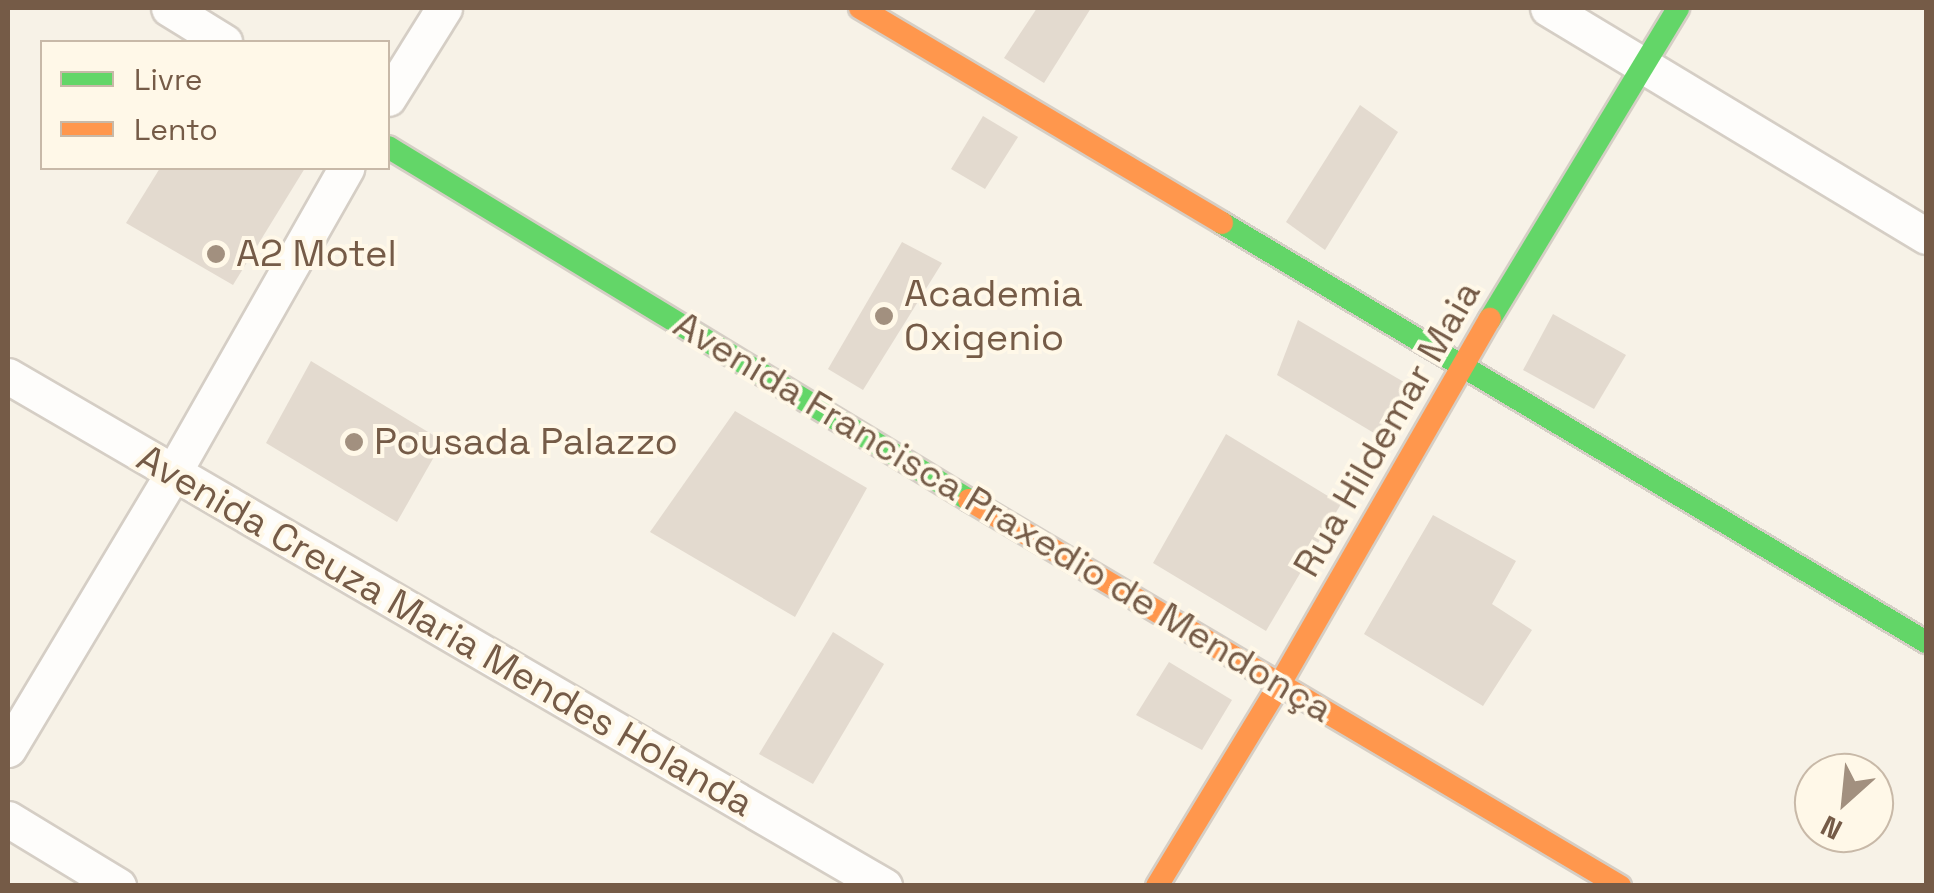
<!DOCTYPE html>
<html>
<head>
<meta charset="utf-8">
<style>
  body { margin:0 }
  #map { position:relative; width:1934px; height:893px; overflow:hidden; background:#f7f2e7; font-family:"Space Grotesk",sans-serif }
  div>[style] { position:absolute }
  .building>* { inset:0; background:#e3dacf }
  .roads { filter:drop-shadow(2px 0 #d5cec5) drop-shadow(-2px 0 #d5cec5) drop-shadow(0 2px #d5cec5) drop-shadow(0 -2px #d5cec5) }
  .street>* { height:35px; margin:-17.5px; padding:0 17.5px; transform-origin:17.5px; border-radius:17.5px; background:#fefdfb }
  .fast>* { height:22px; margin:-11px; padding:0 11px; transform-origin:11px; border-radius:11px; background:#63d668 }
  .slow>* { height:22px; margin:-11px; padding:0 11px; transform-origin:11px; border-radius:11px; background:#ff974d }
  .dots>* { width:28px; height:28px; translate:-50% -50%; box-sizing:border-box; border:5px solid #fff8e8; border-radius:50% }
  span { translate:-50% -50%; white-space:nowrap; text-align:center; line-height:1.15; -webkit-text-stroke:8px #fff8e8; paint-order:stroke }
  .poi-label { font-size:38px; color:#755b47 }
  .left { translate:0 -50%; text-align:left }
  .street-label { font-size:38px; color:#755b47 }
  .frame { position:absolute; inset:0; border:10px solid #755b47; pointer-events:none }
  .legend { position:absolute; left:40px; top:40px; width:350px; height:130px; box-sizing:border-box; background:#fff8e8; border:2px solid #c8b9a8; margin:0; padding:12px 18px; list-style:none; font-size:30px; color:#755b47 }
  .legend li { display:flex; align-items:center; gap:20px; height:50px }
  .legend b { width:50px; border:2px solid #c8b9a8 }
  .north { position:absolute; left:1794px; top:753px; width:100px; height:100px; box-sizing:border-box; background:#fff8e8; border:2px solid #c8b9a8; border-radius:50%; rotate:207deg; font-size:28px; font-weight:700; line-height:40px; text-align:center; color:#755b47 }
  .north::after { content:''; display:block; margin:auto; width:35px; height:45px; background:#a2907f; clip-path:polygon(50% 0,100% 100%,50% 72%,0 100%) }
</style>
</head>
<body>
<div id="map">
  <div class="building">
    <i style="clip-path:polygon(1037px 8px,1091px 8px,1044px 83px,1004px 58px)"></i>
    <i style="clip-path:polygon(1360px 105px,1398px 132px,1325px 250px,1286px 222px)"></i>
    <i style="clip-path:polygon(983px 116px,1018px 137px,985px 189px,951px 169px)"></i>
    <i style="clip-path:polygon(160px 168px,305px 168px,233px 285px,126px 223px)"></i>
    <i style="clip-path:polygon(902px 242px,942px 263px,863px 390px,828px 369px)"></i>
    <i style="clip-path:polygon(1553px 314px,1626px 355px,1594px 409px,1523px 370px)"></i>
    <i style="clip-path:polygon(1298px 320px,1409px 385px,1379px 436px,1277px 375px)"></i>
    <i style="clip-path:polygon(311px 361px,443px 441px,397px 522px,266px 443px)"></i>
    <i style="clip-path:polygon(735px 411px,867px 488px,795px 617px,650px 532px)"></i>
    <i style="clip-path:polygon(1226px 434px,1341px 504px,1266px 631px,1153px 563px)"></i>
    <i style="clip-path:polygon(1433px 515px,1516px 561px,1492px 604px,1532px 630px,1483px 706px,1364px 634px)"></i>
    <i style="clip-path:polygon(833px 632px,884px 664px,813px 784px,759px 754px)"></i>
    <i style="clip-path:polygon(1169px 662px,1232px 700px,1202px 750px,1136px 715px)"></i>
  </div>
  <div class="roads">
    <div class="street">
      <i style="left:169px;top:8px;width:65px;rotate:31.7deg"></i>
      <i style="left:1548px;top:8px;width:441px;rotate:31.1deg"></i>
      <i style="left:388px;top:98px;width:106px;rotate:-58.1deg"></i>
      <i style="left:8px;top:376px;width:1014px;rotate:30.21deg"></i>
      <i style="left:8px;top:749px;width:322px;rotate:-59.1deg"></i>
      <i style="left:173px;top:473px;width:351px;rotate:-60.4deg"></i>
      <i style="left:8px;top:819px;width:129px;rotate:31.3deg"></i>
    </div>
    <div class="fast">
      <i style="left:388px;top:147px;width:680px;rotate:31.28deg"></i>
      <i style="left:1222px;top:223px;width:819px;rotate:30.76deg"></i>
      <i style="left:1490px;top:319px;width:363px;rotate:-58.8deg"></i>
    </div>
    <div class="slow">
      <i style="left:860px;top:8px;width:421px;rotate:30.7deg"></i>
      <i style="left:969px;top:500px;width:757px;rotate:30.67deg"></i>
      <i style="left:1157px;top:886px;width:239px;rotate:-58.7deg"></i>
      <i style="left:1281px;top:682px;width:419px;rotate:-60.1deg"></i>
    </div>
  </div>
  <div class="dots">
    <i style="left:216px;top:254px;background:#a2907f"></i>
    <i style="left:884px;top:316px;background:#a2907f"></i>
    <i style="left:354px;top:442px;background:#a2907f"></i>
  </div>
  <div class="poi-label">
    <span class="left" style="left:236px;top:254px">A2 Motel</span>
    <span class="left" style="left:904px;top:316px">Academia<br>Oxigenio</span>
    <span class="left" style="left:374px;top:442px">Pousada Palazzo</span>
  </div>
  <div class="street-label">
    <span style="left:1387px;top:429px;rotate:-60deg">Rua Hildemar Maia</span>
    <span style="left:1003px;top:517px;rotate:31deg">Avenida Francisca Praxedio de Mendonça</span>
    <span style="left:445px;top:631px;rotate:30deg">Avenida Creuza Maria Mendes Holanda</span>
  </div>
  <div class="frame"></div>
  <ul class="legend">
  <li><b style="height:12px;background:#63d668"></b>Livre</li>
  <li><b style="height:12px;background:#ff974d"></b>Lento</li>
  </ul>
  <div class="north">N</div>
</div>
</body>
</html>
